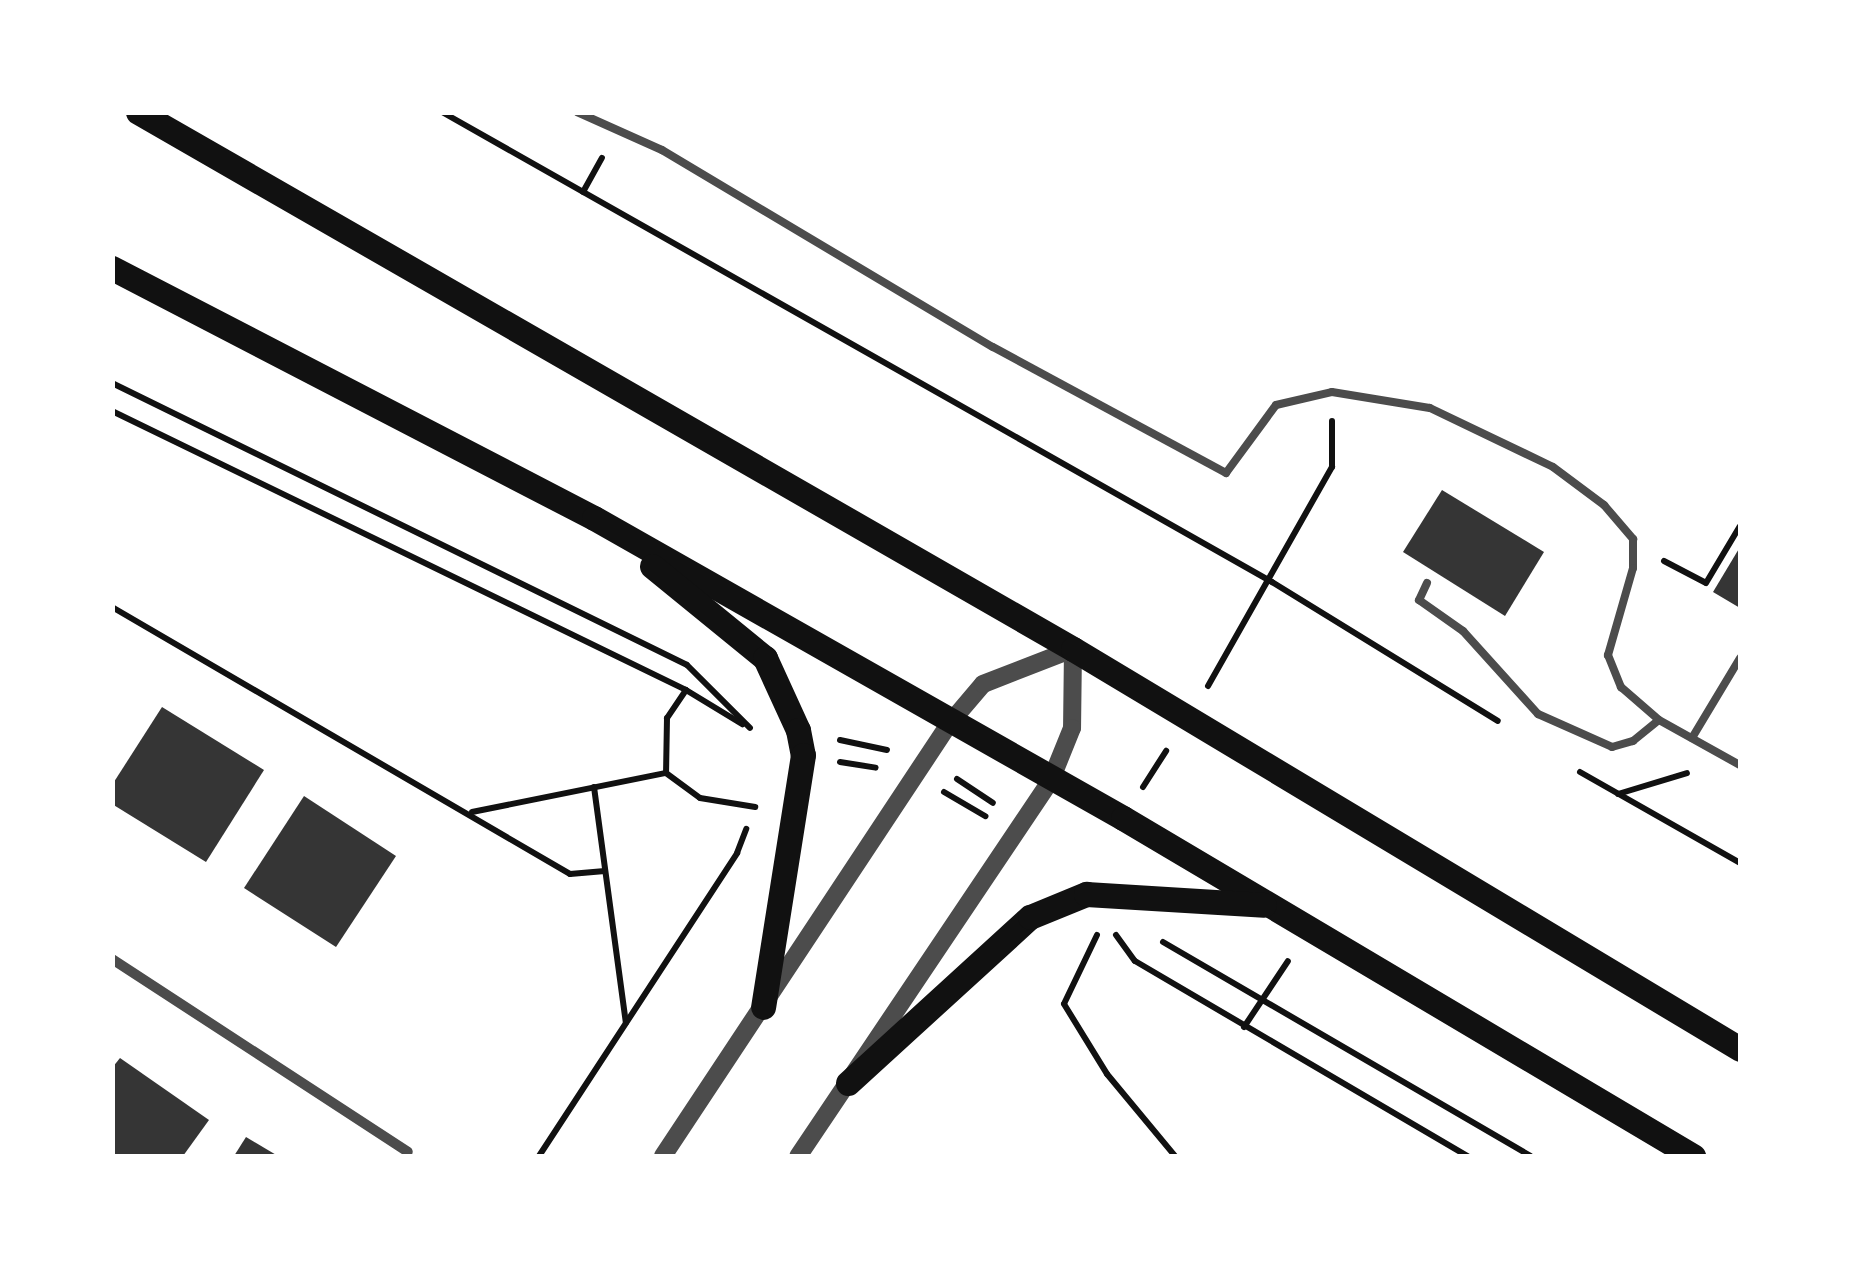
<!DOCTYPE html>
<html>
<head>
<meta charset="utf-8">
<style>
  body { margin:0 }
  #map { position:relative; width:1853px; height:1269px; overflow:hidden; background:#fff; font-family:Merriweather,serif }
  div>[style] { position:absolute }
  .building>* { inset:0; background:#353535 }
  .path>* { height:6px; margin:-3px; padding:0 3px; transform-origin:3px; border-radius:3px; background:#111 }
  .service>* { height:8px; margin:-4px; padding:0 4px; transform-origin:4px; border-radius:4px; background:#4c4c4c }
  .minor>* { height:10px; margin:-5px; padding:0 5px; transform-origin:5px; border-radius:5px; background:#4c4c4c }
  .tertiary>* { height:18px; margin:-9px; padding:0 9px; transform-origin:9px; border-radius:9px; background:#4c4c4c }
  .primary>* { height:25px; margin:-12.5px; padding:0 12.5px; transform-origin:12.5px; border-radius:12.5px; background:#111 }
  span { translate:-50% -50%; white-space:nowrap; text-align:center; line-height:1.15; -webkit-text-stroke:8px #fff; paint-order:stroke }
  .frame { position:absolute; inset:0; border:115px solid #fff; pointer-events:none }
</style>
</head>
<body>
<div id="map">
  <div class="building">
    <i style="clip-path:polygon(1442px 490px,1544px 552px,1505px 616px,1403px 552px)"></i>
    <i style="clip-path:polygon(1740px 547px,1740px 608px,1713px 592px)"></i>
    <i style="clip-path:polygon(162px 707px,264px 770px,206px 862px,112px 804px,112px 785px)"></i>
    <i style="clip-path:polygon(304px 796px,396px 856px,336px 947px,244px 888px)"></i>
    <i style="clip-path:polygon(120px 1058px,209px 1120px,183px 1156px,112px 1156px,112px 1068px)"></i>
    <i style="clip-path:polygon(246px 1137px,278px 1156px,234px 1156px)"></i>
  </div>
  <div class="path">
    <i style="left:442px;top:112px;width:954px;rotate:29.52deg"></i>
    <i style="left:1272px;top:582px;width:265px;rotate:31.6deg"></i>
    <i style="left:583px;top:192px;width:39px;rotate:-61deg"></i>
    <i style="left:112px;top:383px;width:640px;rotate:26.12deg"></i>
    <i style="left:687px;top:665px;width:89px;rotate:45deg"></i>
    <i style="left:112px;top:411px;width:638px;rotate:25.92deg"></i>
    <i style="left:686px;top:690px;width:66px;rotate:31.3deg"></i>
    <i style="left:1664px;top:561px;width:47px;rotate:27.6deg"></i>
    <i style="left:1706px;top:583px;width:66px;rotate:-59.2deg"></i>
    <i style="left:112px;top:607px;width:530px;rotate:30.24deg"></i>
    <i style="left:570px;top:874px;width:35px;rotate:-5deg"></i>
    <i style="left:1208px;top:686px;width:252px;rotate:-60.5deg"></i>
    <i style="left:1332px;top:467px;width:46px;rotate:-90deg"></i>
    <i style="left:686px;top:690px;width:34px;rotate:124deg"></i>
    <i style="left:667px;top:718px;width:55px;rotate:91deg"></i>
    <i style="left:666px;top:773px;width:42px;rotate:36.3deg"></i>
    <i style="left:700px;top:798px;width:56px;rotate:9.3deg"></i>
    <i style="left:840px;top:740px;width:48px;rotate:12deg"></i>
    <i style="left:840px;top:762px;width:36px;rotate:9deg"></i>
    <i style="left:1580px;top:772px;width:184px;rotate:29.6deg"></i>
    <i style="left:957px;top:779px;width:43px;rotate:33.7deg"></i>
    <i style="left:594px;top:787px;width:238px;rotate:82.3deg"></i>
    <i style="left:1143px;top:787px;width:43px;rotate:-57.4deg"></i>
    <i style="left:944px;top:792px;width:48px;rotate:30.3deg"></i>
    <i style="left:1618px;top:794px;width:72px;rotate:-16.9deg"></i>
    <i style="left:472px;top:812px;width:198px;rotate:-11.4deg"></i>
    <i style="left:1097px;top:935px;width:76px;rotate:115.6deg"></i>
    <i style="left:1064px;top:1004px;width:82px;rotate:58.4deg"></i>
    <i style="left:1107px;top:1074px;width:107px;rotate:50.3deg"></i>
    <i style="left:1116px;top:935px;width:32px;rotate:54deg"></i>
    <i style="left:1135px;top:961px;width:386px;rotate:30.4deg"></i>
    <i style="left:1163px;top:942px;width:425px;rotate:30.2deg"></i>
    <i style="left:1244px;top:1027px;width:79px;rotate:-56.3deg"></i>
    <i style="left:539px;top:1156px;width:362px;rotate:-56.8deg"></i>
    <i style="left:737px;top:853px;width:26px;rotate:-69deg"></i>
  </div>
  <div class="service">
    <i style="left:577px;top:112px;width:93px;rotate:24.1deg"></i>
    <i style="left:662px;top:150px;width:385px;rotate:30.8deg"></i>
    <i style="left:993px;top:347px;width:265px;rotate:28.4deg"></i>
    <i style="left:1226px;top:473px;width:84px;rotate:-53.7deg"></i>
    <i style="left:1276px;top:405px;width:57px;rotate:-13.1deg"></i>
    <i style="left:1332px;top:392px;width:99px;rotate:9.3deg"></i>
    <i style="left:1430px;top:408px;width:136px;rotate:25.6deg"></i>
    <i style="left:1553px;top:467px;width:64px;rotate:36.7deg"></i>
    <i style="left:1604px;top:505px;width:45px;rotate:49.5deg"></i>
    <i style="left:1633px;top:539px;width:29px;rotate:90deg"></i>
    <i style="left:1633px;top:568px;width:91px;rotate:106deg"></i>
    <i style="left:1608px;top:655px;width:35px;rotate:68deg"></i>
    <i style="left:1621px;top:687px;width:50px;rotate:41deg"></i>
    <i style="left:1659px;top:720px;width:93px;rotate:29.1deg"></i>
    <i style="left:1427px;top:583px;width:19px;rotate:115deg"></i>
    <i style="left:1419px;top:600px;width:54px;rotate:35.2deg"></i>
    <i style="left:1463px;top:631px;width:112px;rotate:47.9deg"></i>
    <i style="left:1538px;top:714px;width:81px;rotate:24deg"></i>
    <i style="left:1612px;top:747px;width:22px;rotate:-16deg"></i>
    <i style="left:1633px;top:741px;width:33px;rotate:-39deg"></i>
    <i style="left:1692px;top:738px;width:93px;rotate:-59deg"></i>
  </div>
  <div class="minor">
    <i style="left:112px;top:959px;width:353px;rotate:33.1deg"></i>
  </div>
  <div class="tertiary">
    <i style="left:663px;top:1156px;width:518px;rotate:-56.49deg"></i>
    <i style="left:949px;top:724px;width:52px;rotate:-49.6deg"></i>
    <i style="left:983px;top:684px;width:97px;rotate:-21.3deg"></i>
    <i style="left:1073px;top:649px;width:79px;rotate:90.7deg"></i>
    <i style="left:1072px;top:728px;width:56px;rotate:112deg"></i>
    <i style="left:1051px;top:780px;width:453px;rotate:123.9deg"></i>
  </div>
  <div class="primary">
    <i style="left:138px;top:112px;width:1078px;rotate:29.87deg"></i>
    <i style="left:1073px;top:649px;width:778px;rotate:30.95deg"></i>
    <i style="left:112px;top:268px;width:543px;rotate:27.41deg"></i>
    <i style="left:594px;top:518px;width:608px;rotate:29.56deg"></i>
    <i style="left:1123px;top:818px;width:663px;rotate:30.67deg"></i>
    <i style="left:652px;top:566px;width:146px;rotate:39.2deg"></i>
    <i style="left:765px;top:658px;width:79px;rotate:65.4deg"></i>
    <i style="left:798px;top:730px;width:25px;rotate:79deg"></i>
    <i style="left:803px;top:755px;width:255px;rotate:99deg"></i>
    <i style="left:848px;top:1083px;width:246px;rotate:-42.4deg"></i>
    <i style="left:1030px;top:917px;width:61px;rotate:-22.3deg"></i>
    <i style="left:1086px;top:894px;width:178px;rotate:3.5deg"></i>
  </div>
  <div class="frame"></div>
</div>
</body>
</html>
